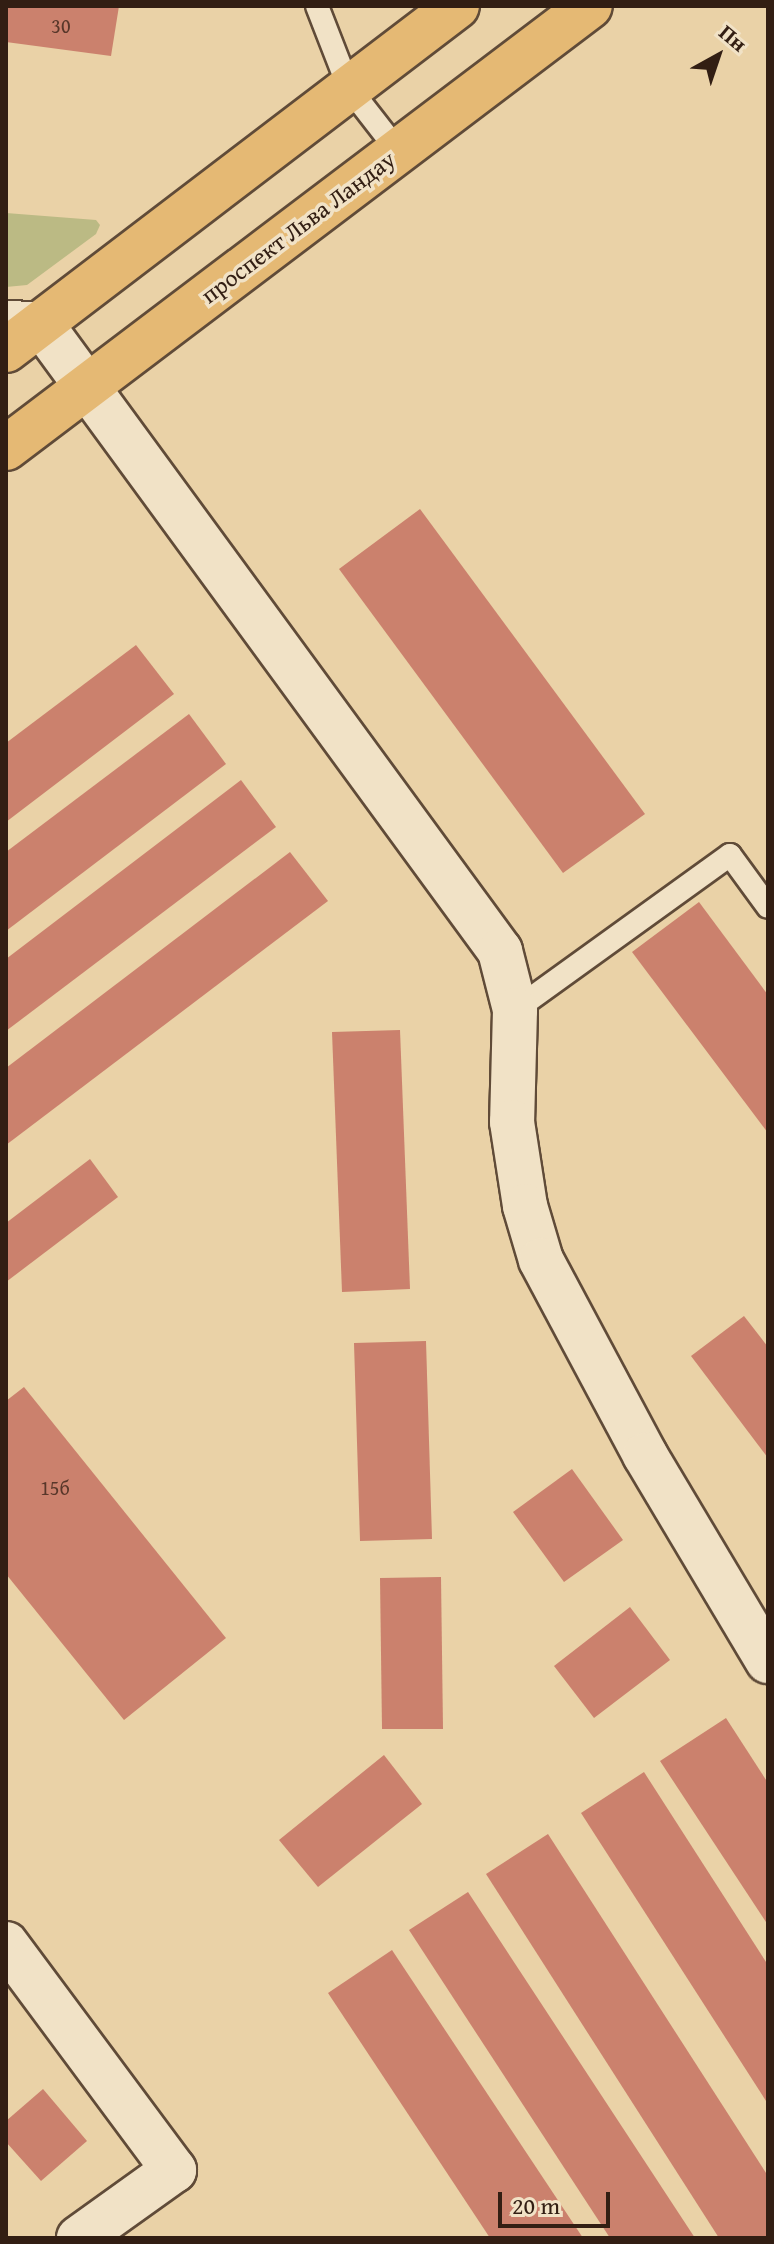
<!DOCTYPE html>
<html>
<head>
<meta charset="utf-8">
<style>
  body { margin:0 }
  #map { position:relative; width:774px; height:2244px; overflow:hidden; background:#ead2a7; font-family:"Gentium Book Plus",serif }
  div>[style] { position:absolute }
  .green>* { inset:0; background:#bbba84 }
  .building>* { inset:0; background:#cb816d }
  .roads { filter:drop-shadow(2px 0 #604b38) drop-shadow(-2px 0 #604b38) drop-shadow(0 2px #604b38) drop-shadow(0 -2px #604b38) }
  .lane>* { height:22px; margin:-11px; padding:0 11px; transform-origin:11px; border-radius:11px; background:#f1e2c6 }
  .street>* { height:44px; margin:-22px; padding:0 22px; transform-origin:22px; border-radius:22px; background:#f1e2c6 }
  .primary>* { height:44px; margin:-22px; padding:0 22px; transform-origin:22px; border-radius:22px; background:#e5b974 }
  span { translate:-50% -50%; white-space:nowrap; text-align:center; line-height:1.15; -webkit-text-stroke:7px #f1e2c6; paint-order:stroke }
  .number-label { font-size:20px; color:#58372a }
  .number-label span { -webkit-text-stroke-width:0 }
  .street-label { font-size:24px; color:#321e13 }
  .frame { position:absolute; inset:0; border:8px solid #321e13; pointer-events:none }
  .north { position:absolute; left:678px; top:16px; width:80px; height:80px; -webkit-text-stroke:6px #f1e2c6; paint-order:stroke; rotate:40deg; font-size:22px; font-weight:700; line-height:32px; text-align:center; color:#321e13 }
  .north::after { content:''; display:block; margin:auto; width:28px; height:36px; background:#321e13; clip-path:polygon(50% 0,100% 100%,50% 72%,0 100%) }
  .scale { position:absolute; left:498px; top:2192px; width:112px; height:36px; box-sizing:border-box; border:4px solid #321e13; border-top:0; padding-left:10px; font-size:24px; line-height:28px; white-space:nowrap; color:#321e13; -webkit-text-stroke:6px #f1e2c6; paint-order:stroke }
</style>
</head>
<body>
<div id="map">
  <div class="green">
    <i style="clip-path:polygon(6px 213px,96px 220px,100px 225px,96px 234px,27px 285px,6px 287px)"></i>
  </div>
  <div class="building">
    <i style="clip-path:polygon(6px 6px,119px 6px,111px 56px,6px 42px)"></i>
    <i style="clip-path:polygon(420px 509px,645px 814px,563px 873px,339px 569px)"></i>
    <i style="clip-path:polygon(136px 645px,174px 694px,6px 822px,6px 743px)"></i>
    <i style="clip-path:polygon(189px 714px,226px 764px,6px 931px,6px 852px)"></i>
    <i style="clip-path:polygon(241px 780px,276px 827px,6px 1031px,6px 959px)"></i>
    <i style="clip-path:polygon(290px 852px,328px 901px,6px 1145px,6px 1068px)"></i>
    <i style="clip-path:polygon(699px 902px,768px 995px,768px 1133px,632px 952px)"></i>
    <i style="clip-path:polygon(400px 1030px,410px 1289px,342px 1292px,332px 1032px)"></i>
    <i style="clip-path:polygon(90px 1159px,118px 1197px,6px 1282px,6px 1223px)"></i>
    <i style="clip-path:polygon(744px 1316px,768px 1347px,768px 1458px,691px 1356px)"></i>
    <i style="clip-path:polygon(426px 1341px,432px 1539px,360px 1541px,354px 1343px)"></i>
    <i style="clip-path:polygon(24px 1387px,226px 1638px,124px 1720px,6px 1574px,6px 1401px)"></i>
    <i style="clip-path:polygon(572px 1469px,623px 1540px,564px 1582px,513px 1512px)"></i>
    <i style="clip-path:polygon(441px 1577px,443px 1729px,382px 1729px,380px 1578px)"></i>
    <i style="clip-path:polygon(630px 1607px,670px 1660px,594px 1718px,554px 1666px)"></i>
    <i style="clip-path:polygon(726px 1718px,768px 1783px,768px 1925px,660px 1761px)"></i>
    <i style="clip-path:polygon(384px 1755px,422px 1804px,318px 1887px,279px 1840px)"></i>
    <i style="clip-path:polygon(644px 1772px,768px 1965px,768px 2104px,581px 1813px)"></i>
    <i style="clip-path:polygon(548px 1834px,768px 2176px,768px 2238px,719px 2238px,486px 1874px)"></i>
    <i style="clip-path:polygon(468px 1892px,695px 2238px,610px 2238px,409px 1930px)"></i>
    <i style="clip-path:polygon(392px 1950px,583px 2238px,490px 2238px,328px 1993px)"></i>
    <i style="clip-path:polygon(43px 2089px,87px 2141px,41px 2181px,6px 2142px,6px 2121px)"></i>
  </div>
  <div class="roads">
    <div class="lane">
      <i style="left:317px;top:6px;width:88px;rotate:68.7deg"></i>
      <i style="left:349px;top:88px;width:80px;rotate:52.1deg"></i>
      <i style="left:515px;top:1010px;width:265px;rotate:-35.8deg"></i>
      <i style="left:730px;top:855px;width:64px;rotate:53.8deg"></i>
    </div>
    <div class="street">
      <i style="left:6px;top:323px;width:35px;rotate:2deg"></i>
      <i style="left:41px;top:324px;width:777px;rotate:53.79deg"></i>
      <i style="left:500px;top:951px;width:61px;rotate:75.7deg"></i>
      <i style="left:515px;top:1010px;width:112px;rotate:91.5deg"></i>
      <i style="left:512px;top:1122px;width:85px;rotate:81.2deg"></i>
      <i style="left:525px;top:1206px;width:56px;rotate:73.5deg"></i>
      <i style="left:541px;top:1260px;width:221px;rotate:61.9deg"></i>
      <i style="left:645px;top:1455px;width:240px;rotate:59.2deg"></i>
      <i style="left:6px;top:1944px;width:282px;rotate:53.4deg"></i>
      <i style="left:174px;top:2170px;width:117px;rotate:144.4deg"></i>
    </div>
    <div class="primary">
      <i style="left:6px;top:350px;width:567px;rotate:-37.33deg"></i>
      <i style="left:6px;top:448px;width:732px;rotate:-37.12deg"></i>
    </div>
  </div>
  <div class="number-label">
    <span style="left:61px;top:25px">30</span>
    <span style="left:55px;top:1487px">15б</span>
  </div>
  <div class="street-label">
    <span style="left:298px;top:227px;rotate:-37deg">проспект Льва Ландау</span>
  </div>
  <div class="frame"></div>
  <div class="north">Пн</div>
  <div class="scale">20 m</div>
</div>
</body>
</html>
